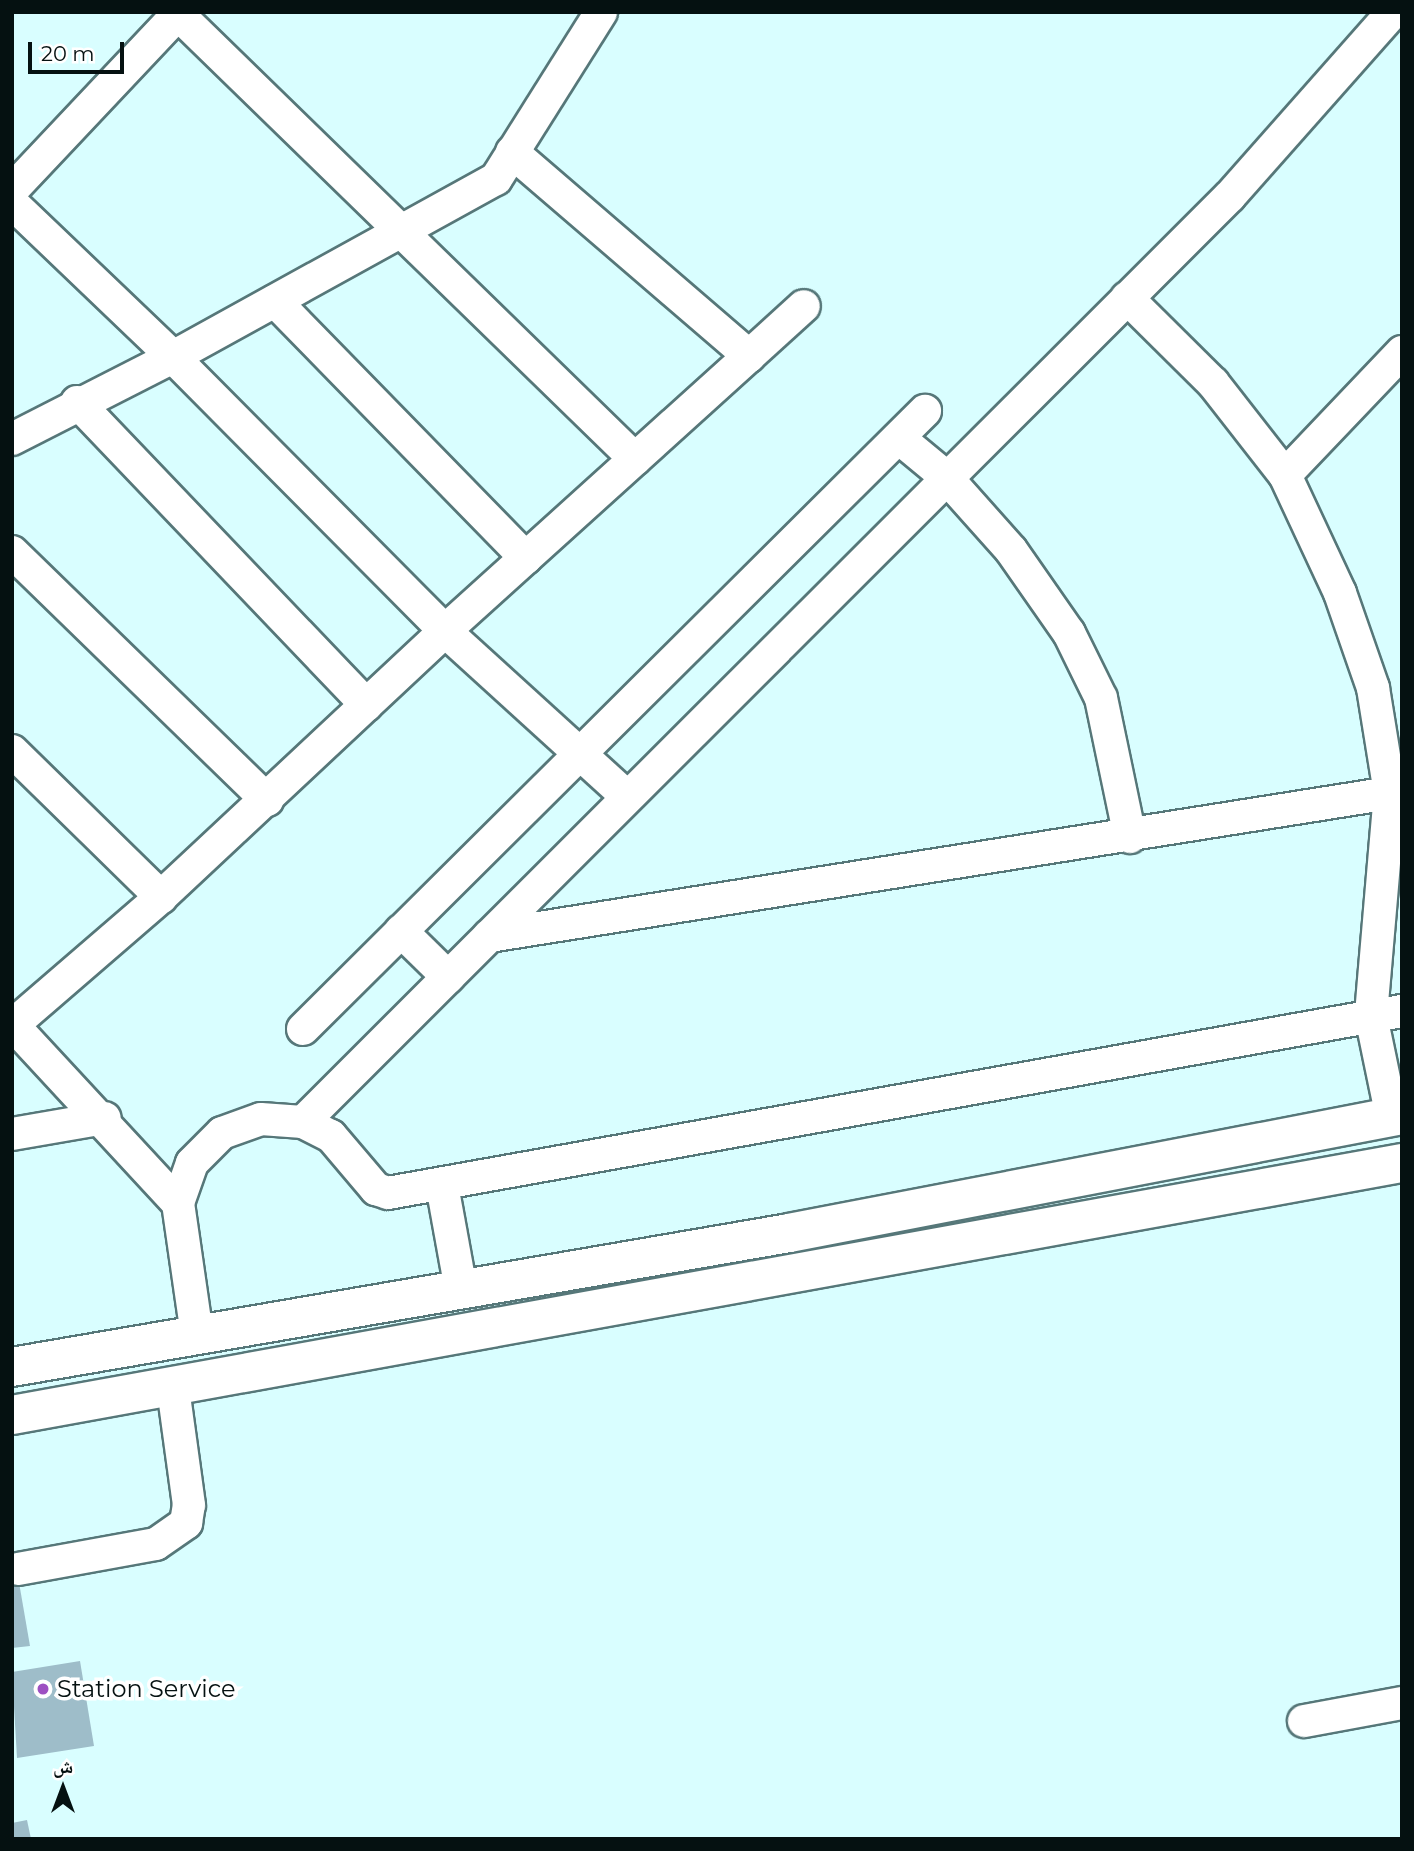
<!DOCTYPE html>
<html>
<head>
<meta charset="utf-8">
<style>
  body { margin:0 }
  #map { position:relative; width:1414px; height:1851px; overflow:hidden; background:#d9feff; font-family:Montserrat,"Noto Naskh Arabic",sans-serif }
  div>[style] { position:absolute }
  .building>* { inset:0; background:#9ebdc9 }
  .roads { filter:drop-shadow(2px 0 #567779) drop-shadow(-2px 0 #567779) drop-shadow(0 2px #567779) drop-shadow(0 -2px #567779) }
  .minor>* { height:32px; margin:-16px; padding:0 16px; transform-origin:16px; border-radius:16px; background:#fff }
  .major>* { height:38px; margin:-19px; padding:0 19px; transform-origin:19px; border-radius:19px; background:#fff }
  .dots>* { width:19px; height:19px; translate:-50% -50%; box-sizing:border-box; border:4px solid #fff; border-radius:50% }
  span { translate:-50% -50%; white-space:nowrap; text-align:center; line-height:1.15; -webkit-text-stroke:7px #fff; paint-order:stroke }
  .poi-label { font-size:24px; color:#051111 }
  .left { translate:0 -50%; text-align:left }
  .frame { position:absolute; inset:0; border:14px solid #051111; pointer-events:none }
  .north { position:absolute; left:28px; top:1753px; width:70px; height:70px; -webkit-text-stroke:5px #fff; paint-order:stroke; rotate:0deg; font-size:19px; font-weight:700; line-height:28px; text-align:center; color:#051111 }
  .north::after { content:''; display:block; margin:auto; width:24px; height:32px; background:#051111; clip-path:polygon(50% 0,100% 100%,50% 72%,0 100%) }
  .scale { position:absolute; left:28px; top:42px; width:96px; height:32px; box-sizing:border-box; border:4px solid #051111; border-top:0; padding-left:9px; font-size:21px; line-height:24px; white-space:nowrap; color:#051111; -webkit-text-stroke:5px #fff; paint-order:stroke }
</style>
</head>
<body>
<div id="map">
  <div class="building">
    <i style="clip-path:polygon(12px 1542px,30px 1646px,12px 1648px)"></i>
    <i style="clip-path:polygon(80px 1661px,94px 1746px,17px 1758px,12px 1672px)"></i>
    <i style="clip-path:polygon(27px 1820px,31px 1839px,12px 1839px,12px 1823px)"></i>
  </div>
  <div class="roads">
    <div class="minor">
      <i style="left:178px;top:14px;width:638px;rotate:44.24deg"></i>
      <i style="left:512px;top:152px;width:313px;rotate:40.7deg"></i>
      <i style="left:749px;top:356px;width:410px;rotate:137.9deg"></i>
      <i style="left:445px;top:631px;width:244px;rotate:42.3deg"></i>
      <i style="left:12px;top:190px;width:245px;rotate:-46.7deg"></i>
      <i style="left:12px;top:203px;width:223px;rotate:43.7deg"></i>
      <i style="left:173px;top:357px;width:369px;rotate:-28.9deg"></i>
      <i style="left:496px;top:179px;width:197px;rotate:-57.8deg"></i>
      <i style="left:1127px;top:298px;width:121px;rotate:44.7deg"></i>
      <i style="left:1213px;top:383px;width:117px;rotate:52deg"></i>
      <i style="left:1285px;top:475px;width:130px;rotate:65deg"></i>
      <i style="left:1340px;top:593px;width:101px;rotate:70.8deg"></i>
      <i style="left:1373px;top:688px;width:106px;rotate:80.8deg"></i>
      <i style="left:1390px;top:793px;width:224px;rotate:94.9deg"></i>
      <i style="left:1371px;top:1016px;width:103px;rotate:78.3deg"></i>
      <i style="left:275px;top:301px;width:359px;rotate:45.7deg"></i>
      <i style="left:749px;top:356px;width:74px;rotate:-42.3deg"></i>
      <i style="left:77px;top:402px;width:419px;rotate:46.3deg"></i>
      <i style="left:899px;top:438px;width:60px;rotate:39.6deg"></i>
      <i style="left:945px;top:476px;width:99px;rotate:48.3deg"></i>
      <i style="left:1011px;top:550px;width:101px;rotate:55.1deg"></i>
      <i style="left:1069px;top:633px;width:72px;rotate:63.8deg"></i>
      <i style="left:1101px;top:698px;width:142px;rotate:78.2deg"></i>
      <i style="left:12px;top:439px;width:181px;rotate:-27deg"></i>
      <i style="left:173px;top:357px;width:386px;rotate:45.2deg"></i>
      <i style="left:445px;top:631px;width:389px;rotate:136.9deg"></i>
      <i style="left:1285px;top:475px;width:170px;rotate:-46.4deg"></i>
      <i style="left:12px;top:552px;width:356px;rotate:44.2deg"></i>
      <i style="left:12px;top:751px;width:209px;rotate:44.4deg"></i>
      <i style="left:161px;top:897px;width:193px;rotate:139.2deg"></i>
      <i style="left:401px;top:931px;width:66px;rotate:44.4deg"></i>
      <i style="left:489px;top:936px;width:924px;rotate:-9.02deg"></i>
      <i style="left:12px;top:1024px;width:244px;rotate:47.2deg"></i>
      <i style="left:178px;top:1203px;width:133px;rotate:81.8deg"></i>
      <i style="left:303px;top:1029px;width:877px;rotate:-44.82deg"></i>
      <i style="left:303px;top:1122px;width:1310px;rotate:-44.97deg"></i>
      <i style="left:1230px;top:196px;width:246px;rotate:-48.5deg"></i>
      <i style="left:12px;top:1134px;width:94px;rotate:-9.8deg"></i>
      <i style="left:442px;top:1185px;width:107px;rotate:79.7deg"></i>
      <i style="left:178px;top:1203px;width:42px;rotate:-70.7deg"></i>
      <i style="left:192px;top:1163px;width:42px;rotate:-45deg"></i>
      <i style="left:222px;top:1133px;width:41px;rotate:-19.7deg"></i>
      <i style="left:261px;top:1119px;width:42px;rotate:4.1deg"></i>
      <i style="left:303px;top:1122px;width:31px;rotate:27deg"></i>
      <i style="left:331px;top:1136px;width:70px;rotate:49.7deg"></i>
      <i style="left:376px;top:1189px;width:13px;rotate:18deg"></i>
      <i style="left:388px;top:1193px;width:1030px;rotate:-10.18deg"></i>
      <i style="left:18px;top:1569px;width:140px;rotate:-10.3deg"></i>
      <i style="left:156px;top:1544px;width:37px;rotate:-35deg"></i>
      <i style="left:186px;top:1523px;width:18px;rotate:-81deg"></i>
      <i style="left:189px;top:1505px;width:118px;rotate:-97.8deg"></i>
      <i style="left:1304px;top:1721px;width:100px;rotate:-10.4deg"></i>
    </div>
    <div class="major">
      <i style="left:12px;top:1367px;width:788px;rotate:-9.78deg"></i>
      <i style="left:789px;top:1233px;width:624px;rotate:-10.9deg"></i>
      <i style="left:12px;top:1415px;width:1413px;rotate:-10.28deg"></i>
    </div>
  </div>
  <div class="dots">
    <i style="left:43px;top:1689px;background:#9d50c2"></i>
  </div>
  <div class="poi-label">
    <span class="left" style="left:57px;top:1689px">Station Service</span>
  </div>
  <div class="frame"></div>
  <div class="north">ش</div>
  <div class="scale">20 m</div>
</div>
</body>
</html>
